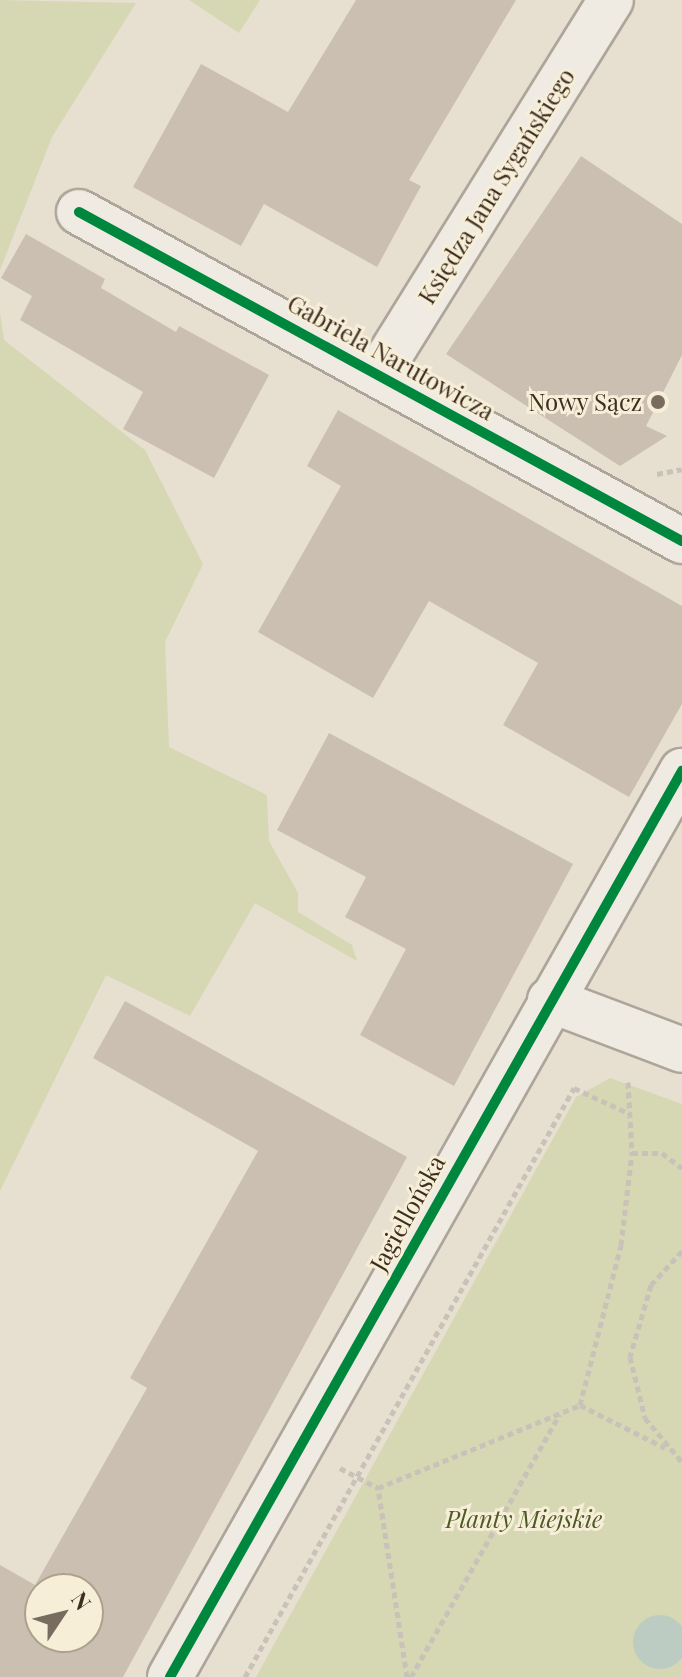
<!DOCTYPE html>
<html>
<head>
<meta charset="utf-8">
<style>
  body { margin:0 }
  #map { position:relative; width:682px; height:1677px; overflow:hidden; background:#e7e0d1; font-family:"Playfair Display",serif }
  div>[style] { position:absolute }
  .green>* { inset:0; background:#d6d7b3 }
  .water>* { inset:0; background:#bcccc2 }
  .round { border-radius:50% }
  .building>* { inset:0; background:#cbbfb2 }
  .path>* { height:5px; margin-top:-2.5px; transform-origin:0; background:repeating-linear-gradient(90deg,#c8c2b9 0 6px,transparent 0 10px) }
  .roads { filter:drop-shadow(2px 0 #ada599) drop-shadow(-2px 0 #ada599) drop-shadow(0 2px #ada599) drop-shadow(0 -2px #ada599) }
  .street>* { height:44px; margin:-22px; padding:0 22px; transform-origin:22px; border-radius:22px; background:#efebe3 }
  .secondary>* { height:44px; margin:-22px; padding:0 22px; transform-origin:22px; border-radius:22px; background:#efebe3 }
  .cycleway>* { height:10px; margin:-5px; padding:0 5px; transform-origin:5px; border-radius:5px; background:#00873e }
  .dots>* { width:22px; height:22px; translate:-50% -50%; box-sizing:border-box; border:4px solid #f7eed8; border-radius:50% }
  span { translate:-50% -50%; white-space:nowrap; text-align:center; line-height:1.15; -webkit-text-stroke:6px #f7eed8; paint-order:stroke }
  .street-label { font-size:24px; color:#3d2e20 }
  .poi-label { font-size:24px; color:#3d2e20 }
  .right { translate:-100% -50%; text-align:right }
  .park-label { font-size:24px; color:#4d5a26; font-style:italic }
  .north { position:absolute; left:24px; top:1573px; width:80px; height:80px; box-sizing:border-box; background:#f7eed8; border:2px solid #ada18e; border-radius:50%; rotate:55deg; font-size:22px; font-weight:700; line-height:32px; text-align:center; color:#3d2e20 }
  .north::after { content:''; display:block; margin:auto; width:28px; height:36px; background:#786c5e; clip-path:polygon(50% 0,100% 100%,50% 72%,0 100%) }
</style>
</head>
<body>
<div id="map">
  <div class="green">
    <i style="clip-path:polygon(0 0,136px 3px,52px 137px,0 270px)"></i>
    <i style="clip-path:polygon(189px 0,260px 0,239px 33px)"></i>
    <i style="clip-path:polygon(0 312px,4px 340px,145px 450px,203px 564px,165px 642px,169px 747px,267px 795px,269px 841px,298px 893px,298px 912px,352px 945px,357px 961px,255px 903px,190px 1016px,106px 975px,0 1191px)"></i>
    <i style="clip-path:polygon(610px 1078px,682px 1104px,682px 1677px,256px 1677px,576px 1097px)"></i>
  </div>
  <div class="water">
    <i class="round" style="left:633px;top:1615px;width:54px;height:54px"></i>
  </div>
  <div class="building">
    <i style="clip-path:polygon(356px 0,516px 0,409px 180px,421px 186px,377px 267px,264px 204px,241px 246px,133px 187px,201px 64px,288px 112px)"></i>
    <i style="clip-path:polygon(581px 156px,682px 224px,682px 355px,646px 426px,667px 436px,620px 466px,446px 354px)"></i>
    <i style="clip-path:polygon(26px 234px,105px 279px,101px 288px,176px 332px,179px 326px,269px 375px,214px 478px,123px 429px,143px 392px,20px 320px,32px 296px,1px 278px)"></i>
    <i style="clip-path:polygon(338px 410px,682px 606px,682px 704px,629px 797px,503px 725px,538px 663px,429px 601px,373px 698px,258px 632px,341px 486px,307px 466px)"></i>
    <i style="clip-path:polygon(329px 733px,573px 864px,454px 1086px,360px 1035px,406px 949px,345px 917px,366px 877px,277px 830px)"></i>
    <i style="clip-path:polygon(evenodd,125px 1001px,407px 1157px,123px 1677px,0 1677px,0 1565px,35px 1585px,147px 1388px,130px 1378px,258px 1151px,93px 1058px,125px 1001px,40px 1589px,88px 1589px,88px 1637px,40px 1637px,40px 1589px)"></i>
  </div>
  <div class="path">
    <i style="left:657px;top:474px;width:25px;rotate:-11deg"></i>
    <i style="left:628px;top:1082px;width:71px;rotate:86.8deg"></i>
    <i style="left:682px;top:1251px;width:46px;rotate:132.4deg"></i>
    <i style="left:651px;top:1285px;width:75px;rotate:106.3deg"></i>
    <i style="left:630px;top:1357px;width:63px;rotate:76.2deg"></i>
    <i style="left:645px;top:1418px;width:57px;rotate:49.9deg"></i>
    <i style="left:580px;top:1405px;width:165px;rotate:-75.6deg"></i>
    <i style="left:621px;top:1245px;width:93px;rotate:-83.2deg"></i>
    <i style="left:632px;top:1153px;width:30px"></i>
    <i style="left:662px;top:1153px;width:25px;rotate:37deg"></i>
    <i style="left:340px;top:1468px;width:43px;rotate:27.8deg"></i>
    <i style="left:245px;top:1677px;width:675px;rotate:-60.81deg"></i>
    <i style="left:574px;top:1088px;width:62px;rotate:24.9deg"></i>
    <i style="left:407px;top:1677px;width:191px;rotate:-98.7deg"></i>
    <i style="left:378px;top:1488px;width:218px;rotate:-22.3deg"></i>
    <i style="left:580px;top:1405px;width:95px;rotate:26.8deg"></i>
    <i style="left:411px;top:1677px;width:302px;rotate:-60.5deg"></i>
  </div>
  <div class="roads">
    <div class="street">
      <i style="left:79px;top:212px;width:687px;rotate:28.62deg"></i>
      <i style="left:380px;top:371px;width:437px;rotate:-58.1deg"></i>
      <i style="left:550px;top:1000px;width:141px;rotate:20.7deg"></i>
    </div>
    <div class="secondary">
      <i style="left:170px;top:1677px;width:1041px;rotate:-60.53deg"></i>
    </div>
  </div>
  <div class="cycleway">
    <i style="left:79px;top:212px;width:687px;rotate:28.62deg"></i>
    <i style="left:170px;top:1677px;width:1041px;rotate:-60.53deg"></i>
  </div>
  <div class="dots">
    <i style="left:658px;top:402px;background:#786c5e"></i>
  </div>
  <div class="street-label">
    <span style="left:496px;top:186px;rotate:-58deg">Księdza Jana Sygańskiego</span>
    <span style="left:391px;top:357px;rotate:29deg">Gabriela Narutowicza</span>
    <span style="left:407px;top:1213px;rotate:-61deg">Jagiellońska</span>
  </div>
  <div class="poi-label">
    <span class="right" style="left:642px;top:402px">Nowy Sącz</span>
  </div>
  <div class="park-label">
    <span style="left:524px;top:1519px">Planty Miejskie</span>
  </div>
  <div class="north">N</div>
</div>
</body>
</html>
